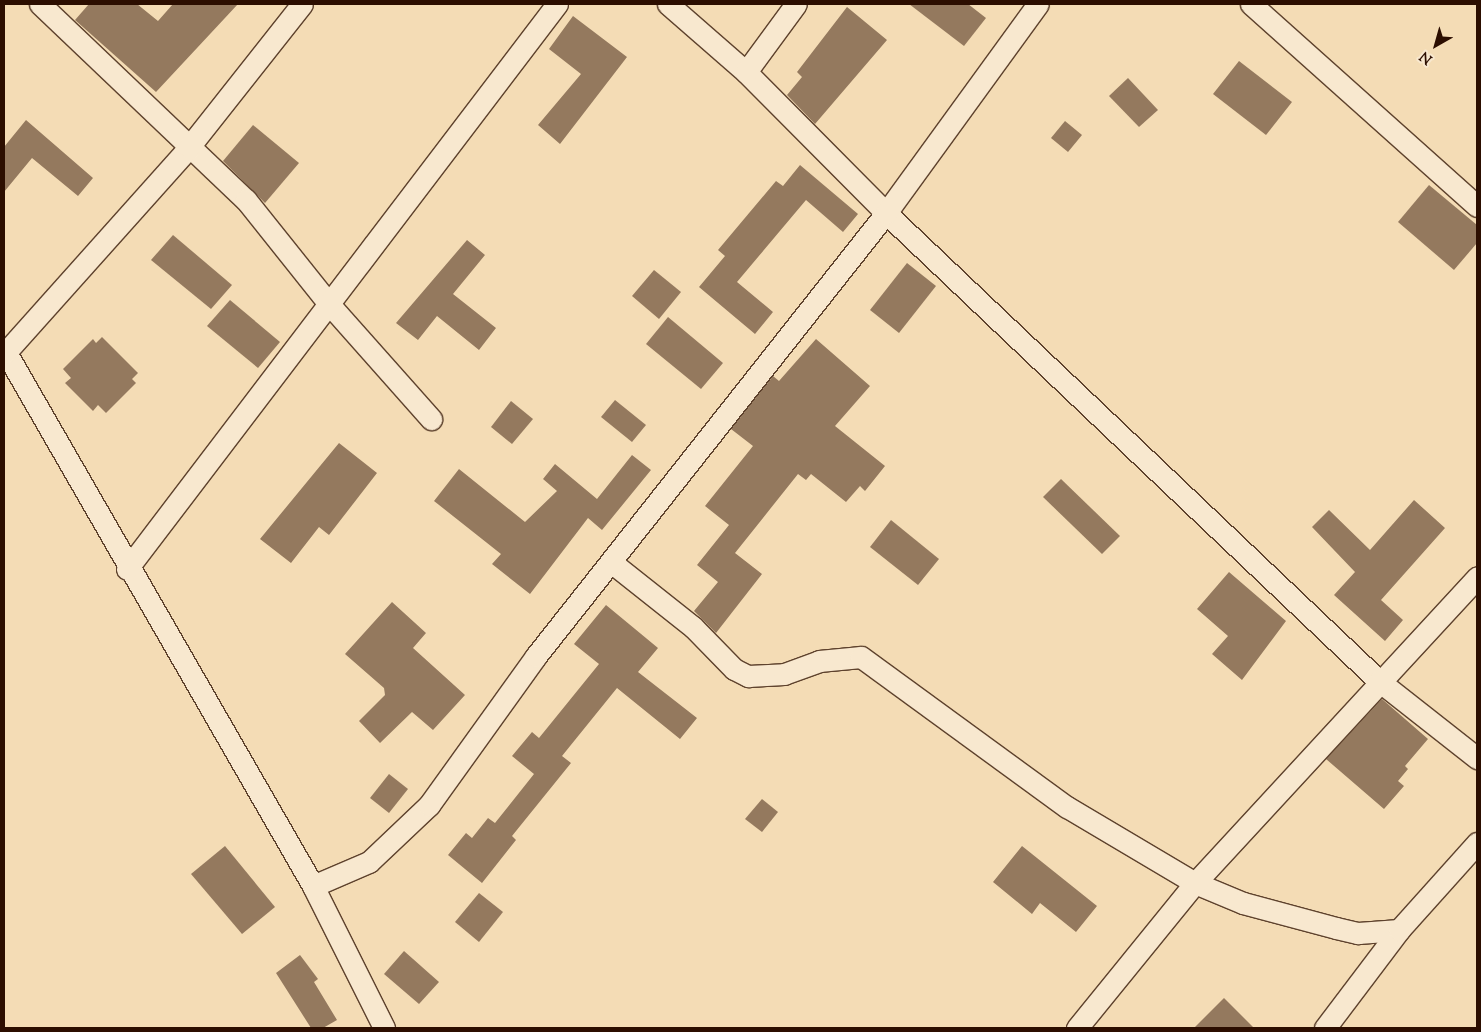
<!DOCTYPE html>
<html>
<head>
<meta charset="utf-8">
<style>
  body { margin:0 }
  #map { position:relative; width:1481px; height:1032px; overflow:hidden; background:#f4dcb5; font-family:"Sorts Mill Goudy",serif }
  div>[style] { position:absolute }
  .building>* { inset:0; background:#94795e }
  .roads { filter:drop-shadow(1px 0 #5e422d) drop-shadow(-1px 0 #5e422d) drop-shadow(0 1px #5e422d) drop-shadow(0 -1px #5e422d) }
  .street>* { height:21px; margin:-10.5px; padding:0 10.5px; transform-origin:10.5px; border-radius:10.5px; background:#f8e8cf }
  span { translate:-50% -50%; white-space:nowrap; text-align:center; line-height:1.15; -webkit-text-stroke:5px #f8e8cf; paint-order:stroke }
  .frame { position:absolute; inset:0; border:5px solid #2c0e00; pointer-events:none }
  .north { position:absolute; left:1411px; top:20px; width:50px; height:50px; -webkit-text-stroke:4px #f8e8cf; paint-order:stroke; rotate:218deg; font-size:14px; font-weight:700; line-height:20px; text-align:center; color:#2c0e00 }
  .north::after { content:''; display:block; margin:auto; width:18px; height:22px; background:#2c0e00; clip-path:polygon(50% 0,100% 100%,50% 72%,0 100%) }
</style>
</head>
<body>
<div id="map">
  <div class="building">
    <i style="clip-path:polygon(89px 4px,137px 4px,158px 21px,173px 4px,238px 4px,156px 92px,75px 20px)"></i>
    <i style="clip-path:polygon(909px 4px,968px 4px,986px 18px,964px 46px)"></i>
    <i style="clip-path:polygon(847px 7px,887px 40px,815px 124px,787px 95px,802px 77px,797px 72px)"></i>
    <i style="clip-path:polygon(573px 16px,627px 57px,560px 144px,538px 125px,581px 74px,549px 49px)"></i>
    <i style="clip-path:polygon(1239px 61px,1292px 102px,1266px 135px,1213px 94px)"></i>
    <i style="clip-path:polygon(1128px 78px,1158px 110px,1139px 127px,1109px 96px)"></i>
    <i style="clip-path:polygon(26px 120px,93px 178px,78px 196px,32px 158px,4px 192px,4px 147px)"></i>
    <i style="clip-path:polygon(1065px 121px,1082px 135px,1068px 152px,1051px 138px)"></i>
    <i style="clip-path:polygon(253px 125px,299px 163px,265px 203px,223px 161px)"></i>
    <i style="clip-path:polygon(800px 165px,858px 214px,843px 232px,806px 200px,737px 282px,773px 312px,755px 334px,699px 287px,725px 256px,718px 250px,776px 181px,783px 186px)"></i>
    <i style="clip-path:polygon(1429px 185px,1477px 225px,1477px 243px,1454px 270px,1398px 222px)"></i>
    <i style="clip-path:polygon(173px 235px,232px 285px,211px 309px,151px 260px)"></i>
    <i style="clip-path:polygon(467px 240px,485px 255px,453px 294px,496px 328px,479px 350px,437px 316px,418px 340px,396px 323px)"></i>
    <i style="clip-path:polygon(907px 263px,936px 286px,899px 333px,870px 310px)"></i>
    <i style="clip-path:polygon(654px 270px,681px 292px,659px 319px,632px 296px)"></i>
    <i style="clip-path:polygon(230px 300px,280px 342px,258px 368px,207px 326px)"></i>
    <i style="clip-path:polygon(668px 317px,723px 363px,701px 389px,646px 344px)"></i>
    <i style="clip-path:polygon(102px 337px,138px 373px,132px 379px,136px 383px,106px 413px,98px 405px,93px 411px,65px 383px,71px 378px,63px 369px,93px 339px,96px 343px)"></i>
    <i style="clip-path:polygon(816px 339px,870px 386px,835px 426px,885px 466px,865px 491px,860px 486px,846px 502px,811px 474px,806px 480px,798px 474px,735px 553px,762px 574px,716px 633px,694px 611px,718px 582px,697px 565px,729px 525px,705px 506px,753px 446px,731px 429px,773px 376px,779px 381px)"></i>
    <i style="clip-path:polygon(615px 400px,646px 425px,632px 442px,601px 417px)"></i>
    <i style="clip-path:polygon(511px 401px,533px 419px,512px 444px,491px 427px)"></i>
    <i style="clip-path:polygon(339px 443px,377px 473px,329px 535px,319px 527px,291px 563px,260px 539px)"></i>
    <i style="clip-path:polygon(632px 455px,651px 470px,602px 530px,588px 518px,530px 594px,492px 564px,501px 554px,434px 501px,459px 469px,525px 522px,557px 491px,543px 479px,555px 464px,597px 499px)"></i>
    <i style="clip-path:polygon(1061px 479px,1120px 536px,1102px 554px,1043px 497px)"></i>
    <i style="clip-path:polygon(1414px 500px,1445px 528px,1381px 600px,1403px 620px,1385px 641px,1334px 595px,1355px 572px,1312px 527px,1329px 510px,1370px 550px)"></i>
    <i style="clip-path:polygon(891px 520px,939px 559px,918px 585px,870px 547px)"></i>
    <i style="clip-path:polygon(1229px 572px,1286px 621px,1242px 680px,1212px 654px,1228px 636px,1197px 609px)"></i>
    <i style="clip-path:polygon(392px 602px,426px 633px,413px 648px,465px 695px,433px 730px,412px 712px,380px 743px,359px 721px,385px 695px,384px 688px,345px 654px)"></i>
    <i style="clip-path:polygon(606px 605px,658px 648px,638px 672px,697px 718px,680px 739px,617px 688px,562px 756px,571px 763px,512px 836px,516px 840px,482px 883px,448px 855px,466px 833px,472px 838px,488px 818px,495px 823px,534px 774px,512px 756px,532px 732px,539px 738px,599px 664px,574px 644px)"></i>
    <i style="clip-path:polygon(1382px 699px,1428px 739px,1405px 766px,1408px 769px,1398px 781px,1404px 786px,1384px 809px,1326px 759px)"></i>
    <i style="clip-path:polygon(389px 774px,408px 789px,389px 813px,370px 798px)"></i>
    <i style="clip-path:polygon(762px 799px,778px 812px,762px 832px,745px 819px)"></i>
    <i style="clip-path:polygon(225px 846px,275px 907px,242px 934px,191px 874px)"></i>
    <i style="clip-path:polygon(1022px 846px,1097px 906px,1076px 932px,1040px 903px,1032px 914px,993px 882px)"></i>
    <i style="clip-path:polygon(479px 893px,503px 912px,479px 942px,455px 922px)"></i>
    <i style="clip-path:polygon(404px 951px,439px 982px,419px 1004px,384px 974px)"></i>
    <i style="clip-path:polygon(300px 955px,318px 979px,314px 982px,337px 1020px,323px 1028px,311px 1028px,276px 973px)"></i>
    <i style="clip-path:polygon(1224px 998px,1254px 1028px,1194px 1028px)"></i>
  </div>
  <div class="roads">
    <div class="street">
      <i style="left:40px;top:4px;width:284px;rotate:43.6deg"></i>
      <i style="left:246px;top:200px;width:133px;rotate:51.4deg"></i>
      <i style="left:329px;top:304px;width:154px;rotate:48.4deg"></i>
      <i style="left:668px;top:4px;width:103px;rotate:41.1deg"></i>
      <i style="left:746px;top:72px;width:199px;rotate:45.2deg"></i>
      <i style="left:886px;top:213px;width:680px;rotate:43.51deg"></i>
      <i style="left:1379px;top:681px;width:125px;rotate:38.2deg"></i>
      <i style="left:1251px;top:4px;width:303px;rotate:41.8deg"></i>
      <i style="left:746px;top:72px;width:84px;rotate:-53.7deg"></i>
      <i style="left:4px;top:349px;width:620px;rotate:60.08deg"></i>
      <i style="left:313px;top:886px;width:159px;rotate:63.4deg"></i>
      <i style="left:6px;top:352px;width:275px;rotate:-48.2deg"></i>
      <i style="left:189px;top:147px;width:182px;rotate:-51.7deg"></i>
      <i style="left:611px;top:562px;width:105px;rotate:38.4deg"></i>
      <i style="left:693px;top:627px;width:59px;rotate:45.7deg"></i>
      <i style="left:734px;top:669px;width:16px;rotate:27deg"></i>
      <i style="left:748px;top:676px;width:36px;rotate:-3deg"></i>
      <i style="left:784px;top:674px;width:37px;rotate:-20deg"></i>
      <i style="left:819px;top:661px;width:42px;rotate:-5.4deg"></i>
      <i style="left:861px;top:657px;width:255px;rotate:36.1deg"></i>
      <i style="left:1067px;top:807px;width:149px;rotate:30.7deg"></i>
      <i style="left:1195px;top:883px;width:52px;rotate:22.6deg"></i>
      <i style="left:1243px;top:903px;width:96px;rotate:15deg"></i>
      <i style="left:1336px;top:928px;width:23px;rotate:13deg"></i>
      <i style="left:1358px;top:933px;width:41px;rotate:-4.2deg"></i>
      <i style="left:127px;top:569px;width:710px;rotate:-52.73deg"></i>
      <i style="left:313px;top:886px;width:61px;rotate:-23.2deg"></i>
      <i style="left:369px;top:862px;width:83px;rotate:-43.5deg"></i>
      <i style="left:429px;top:805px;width:183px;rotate:-54.3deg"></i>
      <i style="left:536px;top:656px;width:565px;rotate:-51.69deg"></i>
      <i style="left:886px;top:213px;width:258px;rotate:-54deg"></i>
      <i style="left:1077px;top:1028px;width:187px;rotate:-50.9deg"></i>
      <i style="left:1195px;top:883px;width:416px;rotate:-47.3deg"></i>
      <i style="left:1325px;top:1028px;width:123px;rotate:-52.9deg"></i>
      <i style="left:1399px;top:930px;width:117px;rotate:-48.1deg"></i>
    </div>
  </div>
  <div class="frame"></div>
  <div class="north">N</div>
</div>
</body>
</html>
